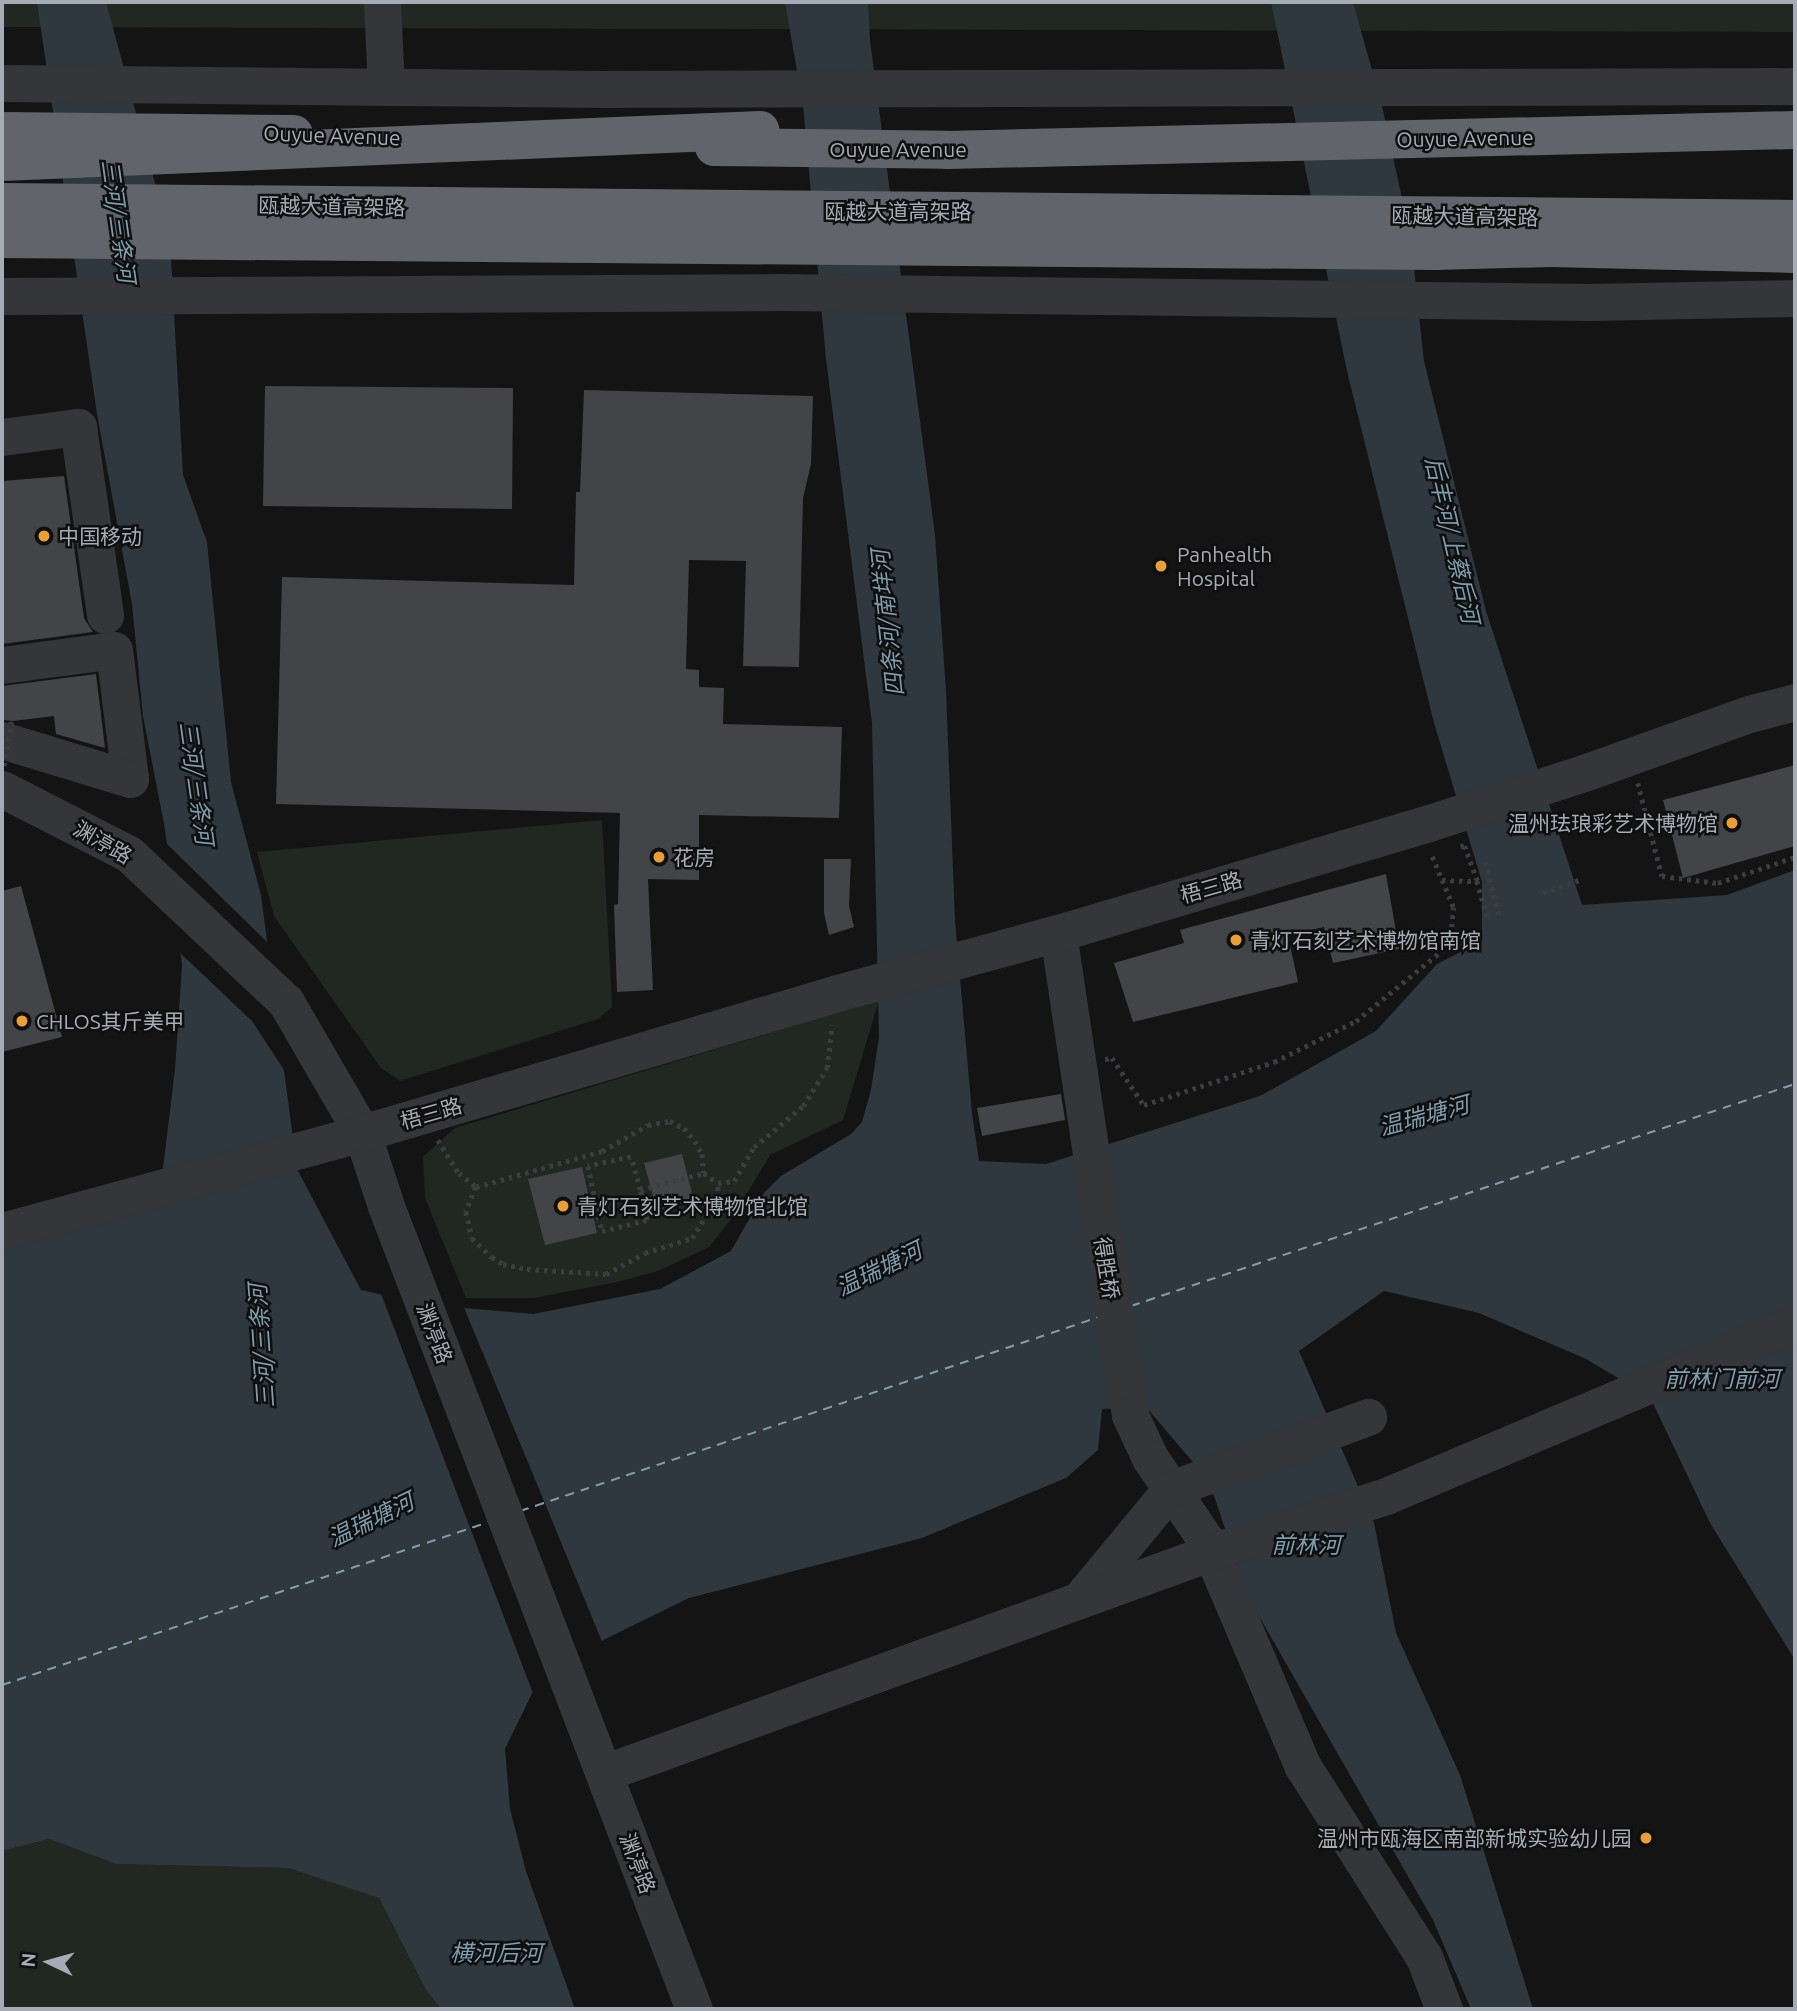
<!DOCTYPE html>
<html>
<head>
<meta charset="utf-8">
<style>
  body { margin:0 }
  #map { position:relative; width:1797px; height:2011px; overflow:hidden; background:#141415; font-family:Ubuntu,"Noto Sans SC",sans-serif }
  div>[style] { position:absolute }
  .green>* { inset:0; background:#202821 }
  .water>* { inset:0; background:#2e383e }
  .pier>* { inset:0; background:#141415 }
  .ferry>* { height:2px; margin-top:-1px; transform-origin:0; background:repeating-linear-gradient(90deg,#7f9dae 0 9px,transparent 0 16px) }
  .building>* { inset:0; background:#434448 }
  .path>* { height:4.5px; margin-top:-2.25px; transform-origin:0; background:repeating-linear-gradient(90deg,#3b3d41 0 3.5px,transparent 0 8.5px) }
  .minor>* { height:37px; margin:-18.5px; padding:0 18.5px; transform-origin:18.5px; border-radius:18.5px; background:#35363a }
  .highway>* { height:38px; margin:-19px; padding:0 19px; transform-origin:19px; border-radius:19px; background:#61656b }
  .path-bridge>* { height:4.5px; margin-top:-2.25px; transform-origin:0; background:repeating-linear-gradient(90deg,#3b3d41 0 3.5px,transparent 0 8.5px) }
  .highway-bridge>* { height:38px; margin:-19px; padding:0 19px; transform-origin:19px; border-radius:19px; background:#61656b }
  .dots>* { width:19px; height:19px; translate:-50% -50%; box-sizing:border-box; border:4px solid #0f0f10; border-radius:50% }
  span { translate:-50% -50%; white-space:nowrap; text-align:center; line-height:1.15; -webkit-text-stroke:5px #0f0f10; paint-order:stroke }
  .street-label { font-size:21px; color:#a6acb5 }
  .poi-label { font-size:21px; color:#a6acb5 }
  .left { translate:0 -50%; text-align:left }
  .right { translate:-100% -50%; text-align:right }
  .water-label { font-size:23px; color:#7f9dae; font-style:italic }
  .frame { position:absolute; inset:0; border:4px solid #a6acb5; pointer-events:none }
  .north { position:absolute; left:14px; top:1927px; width:70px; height:70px; -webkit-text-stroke:5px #0f0f10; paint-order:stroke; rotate:275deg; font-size:19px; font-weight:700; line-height:28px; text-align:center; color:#a6acb5 }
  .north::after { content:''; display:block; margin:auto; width:24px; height:32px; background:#a6acb5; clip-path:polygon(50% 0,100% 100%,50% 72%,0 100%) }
</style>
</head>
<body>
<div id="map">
  <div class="green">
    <i style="clip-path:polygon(2px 2px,1795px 2px,1795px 32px,2px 27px)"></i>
    <i style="clip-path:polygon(602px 820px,612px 1007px,598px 1019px,400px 1081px,381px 1068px,274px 916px,257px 852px)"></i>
    <i style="clip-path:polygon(879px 1000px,843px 1120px,770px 1155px,733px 1217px,709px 1247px,658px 1271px,617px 1282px,534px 1298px,466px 1298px,425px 1198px,423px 1157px,455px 1128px)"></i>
    <i style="clip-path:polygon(49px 1839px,116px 1864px,288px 1868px,379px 1898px,426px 1990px,441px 2009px,2px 2009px,2px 1851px)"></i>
  </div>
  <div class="water">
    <i style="clip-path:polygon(37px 2px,106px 2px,170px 239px,183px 475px,207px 542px,231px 782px,261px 895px,297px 1169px,361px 1290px,429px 1305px,533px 1314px,660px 1289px,731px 1251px,764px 1193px,781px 1176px,851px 1134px,862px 1122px,871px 1090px,879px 1037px,872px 723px,826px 359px,803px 105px,785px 2px,868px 2px,870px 40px,935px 535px,946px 691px,955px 921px,972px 1113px,979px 1161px,1046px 1164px,1260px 1096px,1376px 1031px,1437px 964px,1482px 941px,1482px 882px,1434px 723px,1347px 371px,1271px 2px,1353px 2px,1383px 110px,1411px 241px,1424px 361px,1486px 611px,1582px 905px,1727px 895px,1795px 870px,1795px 1660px,1710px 1523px,1650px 1397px,1586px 1359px,1479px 1313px,1384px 1291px,1299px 1351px,1374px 1523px,1396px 1633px,1460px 1775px,1533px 2009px,1471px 2009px,1433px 1920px,1248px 1597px,1209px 1481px,1146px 1407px,1102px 1409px,1098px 1450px,1066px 1478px,922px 1538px,689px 1598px,544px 1669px,505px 1749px,510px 1809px,526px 1871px,575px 2009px,441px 2009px,426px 1990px,379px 1898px,288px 1868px,116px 1864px,49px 1839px,2px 1851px,2px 1239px,160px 1193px,175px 1069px,182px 965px,165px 829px,143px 716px,132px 604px,97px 414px)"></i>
  </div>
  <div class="pier">
    <i style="clip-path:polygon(163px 840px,270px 945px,286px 1073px,252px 1021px,176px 949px)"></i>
    <i style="clip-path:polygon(380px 1291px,429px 1302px,463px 1305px,603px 1644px,546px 1672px,534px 1696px)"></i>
  </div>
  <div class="ferry">
    <i style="left:1131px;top:1306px;width:700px;rotate:-18.49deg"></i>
    <i style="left:520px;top:1511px;width:611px;rotate:-18.52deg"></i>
    <i style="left:2px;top:1685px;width:514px;rotate:-18.51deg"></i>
  </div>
  <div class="building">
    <i style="clip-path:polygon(265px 386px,513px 388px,512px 509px,263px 506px)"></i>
    <i style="clip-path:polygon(584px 390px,813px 396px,811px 464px,803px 498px,799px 667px,743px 666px,746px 561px,689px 560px,686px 669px,699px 670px,699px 687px,724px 688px,723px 724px,842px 727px,839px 818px,699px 815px,699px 880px,648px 879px,653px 990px,617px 992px,614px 905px,618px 904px,620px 813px,276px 804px,282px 577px,574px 585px,576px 492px,580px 492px)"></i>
    <i style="clip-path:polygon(64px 476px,84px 618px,93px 632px,2px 644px,2px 481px)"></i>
    <i style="clip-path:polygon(96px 674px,105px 748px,56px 734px,54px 716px,13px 721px,2px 720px,2px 686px)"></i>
    <i style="clip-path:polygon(1795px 765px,1795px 846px,1683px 878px,1663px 800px)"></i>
    <i style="clip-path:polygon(824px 859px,851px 859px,849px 906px,854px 927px,829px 935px,824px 913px)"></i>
    <i style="clip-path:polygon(1386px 874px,1399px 949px,1333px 963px,1324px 927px,1288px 936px,1298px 982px,1133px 1022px,1114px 963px,1184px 943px,1180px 930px)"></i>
    <i style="clip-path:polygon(21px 886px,62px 1037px,2px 1052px,2px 891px)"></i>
    <i style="clip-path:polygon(1061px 1094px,1065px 1120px,982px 1136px,977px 1108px)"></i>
    <i style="clip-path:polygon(682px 1154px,694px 1201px,657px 1210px,644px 1163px)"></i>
    <i style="clip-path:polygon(582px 1167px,597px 1233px,545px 1245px,528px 1179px)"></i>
  </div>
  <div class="path">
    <i style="left:1638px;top:783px;width:96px;rotate:75.5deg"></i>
    <i style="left:1662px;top:876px;width:56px;rotate:7.1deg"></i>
    <i style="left:1718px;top:883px;width:81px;rotate:-18.7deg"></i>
    <i style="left:1485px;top:862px;width:55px;rotate:75.2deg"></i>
    <i style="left:1442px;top:880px;width:35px;rotate:2deg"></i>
    <i style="left:1477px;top:881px;width:37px;rotate:-110deg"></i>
    <i style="left:1464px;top:846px;width:4px;rotate:166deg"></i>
    <i style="left:1477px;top:881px;width:36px;rotate:74deg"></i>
    <i style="left:1543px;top:893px;width:41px;rotate:-19.7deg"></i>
    <i style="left:1105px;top:1059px;width:7px;rotate:-8deg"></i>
    <i style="left:1112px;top:1058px;width:57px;rotate:55.8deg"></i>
    <i style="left:1144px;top:1105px;width:137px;rotate:-18.3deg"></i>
    <i style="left:1274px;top:1062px;width:92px;rotate:-26.6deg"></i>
    <i style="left:1356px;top:1021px;width:122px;rotate:-39.3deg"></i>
    <i style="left:1450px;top:944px;width:37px;rotate:-85deg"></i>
    <i style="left:1453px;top:907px;width:57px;rotate:-112.5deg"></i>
    <i style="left:438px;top:1140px;width:39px;rotate:58deg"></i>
    <i style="left:459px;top:1173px;width:22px;rotate:39deg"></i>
    <i style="left:476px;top:1187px;width:131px;rotate:-15.9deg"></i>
    <i style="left:602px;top:1151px;width:53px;rotate:-29.5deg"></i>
    <i style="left:648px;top:1125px;width:22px;rotate:-10deg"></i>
    <i style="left:670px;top:1121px;width:16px;rotate:27deg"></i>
    <i style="left:684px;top:1128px;width:17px;rotate:50deg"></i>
    <i style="left:695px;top:1141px;width:15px;rotate:62deg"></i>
    <i style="left:702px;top:1154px;width:19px;rotate:84deg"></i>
    <i style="left:704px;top:1173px;width:17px;rotate:36deg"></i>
    <i style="left:718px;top:1183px;width:16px;rotate:-7deg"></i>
    <i style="left:734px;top:1181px;width:39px;rotate:-60deg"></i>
    <i style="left:754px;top:1147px;width:64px;rotate:-39.9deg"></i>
    <i style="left:803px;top:1106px;width:45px;rotate:-57.7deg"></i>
    <i style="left:827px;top:1068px;width:43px;rotate:-83.4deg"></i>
    <i style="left:476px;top:1187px;width:27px;rotate:112deg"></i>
    <i style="left:466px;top:1212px;width:27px;rotate:77deg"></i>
    <i style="left:472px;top:1238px;width:28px;rotate:44deg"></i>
    <i style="left:492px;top:1257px;width:13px;rotate:32deg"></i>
    <i style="left:503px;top:1264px;width:25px;rotate:12deg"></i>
    <i style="left:527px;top:1269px;width:79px;rotate:3.6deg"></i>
    <i style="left:606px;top:1274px;width:44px;rotate:-28.3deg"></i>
    <i style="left:645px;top:1253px;width:49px;rotate:-17.7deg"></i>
    <i style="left:692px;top:1238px;width:46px;rotate:-57.3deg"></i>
    <i style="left:717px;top:1199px;width:16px;rotate:-86deg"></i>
    <i style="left:640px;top:1190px;width:34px;rotate:-105deg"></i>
    <i style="left:631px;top:1157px;width:44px;rotate:168.2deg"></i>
    <i style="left:588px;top:1166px;width:66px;rotate:77.8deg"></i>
    <i style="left:602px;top:1231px;width:46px;rotate:-13.7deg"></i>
    <i style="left:647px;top:1220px;width:31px;rotate:-103deg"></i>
    <i style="left:640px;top:1190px;width:66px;rotate:-14.9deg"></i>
  </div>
  <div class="minor">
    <i style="left:382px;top:2px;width:85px;rotate:87.3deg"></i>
    <i style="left:2px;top:83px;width:600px;rotate:0.57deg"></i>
    <i style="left:602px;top:89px;width:1193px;rotate:-0.14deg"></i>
    <i style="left:2px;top:296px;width:779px;rotate:-0.29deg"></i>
    <i style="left:781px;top:292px;width:809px;rotate:0.71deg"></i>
    <i style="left:1590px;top:302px;width:205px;rotate:-1.1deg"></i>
    <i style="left:2px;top:437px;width:77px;rotate:-7.5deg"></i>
    <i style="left:78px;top:427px;width:190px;rotate:81.8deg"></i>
    <i style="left:2px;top:665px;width:113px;rotate:-7.6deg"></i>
    <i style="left:114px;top:650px;width:130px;rotate:82.9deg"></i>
    <i style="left:130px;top:779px;width:134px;rotate:-163.1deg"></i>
    <i style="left:2px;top:789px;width:143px;rotate:27.1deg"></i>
    <i style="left:129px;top:854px;width:216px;rotate:43.3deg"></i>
    <i style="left:286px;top:1002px;width:151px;rotate:59.9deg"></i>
    <i style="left:362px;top:1133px;width:77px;rotate:71.8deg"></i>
    <i style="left:386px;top:1206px;width:860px;rotate:69.02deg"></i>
    <i style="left:1058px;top:933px;width:487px;rotate:81.5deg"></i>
    <i style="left:1130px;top:1415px;width:47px;rotate:65.1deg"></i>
    <i style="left:1150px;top:1458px;width:102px;rotate:55.8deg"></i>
    <i style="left:1207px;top:1542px;width:242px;rotate:66.9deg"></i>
    <i style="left:1302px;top:1765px;width:227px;rotate:57.6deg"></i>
    <i style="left:1424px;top:1957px;width:56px;rotate:69deg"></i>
    <i style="left:2px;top:1231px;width:373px;rotate:-15.2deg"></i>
    <i style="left:362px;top:1133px;width:495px;rotate:-16.4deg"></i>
    <i style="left:837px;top:993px;width:229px;rotate:-15.2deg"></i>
    <i style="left:1058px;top:933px;width:387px;rotate:-16.5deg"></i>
    <i style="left:1429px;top:823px;width:163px;rotate:-17.9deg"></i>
    <i style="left:1584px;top:773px;width:175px;rotate:-19.7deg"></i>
    <i style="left:1749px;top:714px;width:48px;rotate:-14.6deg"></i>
    <i style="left:1080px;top:1599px;width:143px;rotate:-50.4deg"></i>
    <i style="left:1171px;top:1489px;width:210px;rotate:-20.1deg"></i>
    <i style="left:604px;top:1773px;width:659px;rotate:-19.98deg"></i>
    <i style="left:1223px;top:1548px;width:171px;rotate:-17.7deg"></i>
    <i style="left:1386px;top:1496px;width:444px;rotate:-22.9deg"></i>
  </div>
  <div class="highway">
    <i style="left:2px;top:131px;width:292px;rotate:0.6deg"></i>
    <i style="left:714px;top:147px;width:233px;rotate:0.7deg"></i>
    <i style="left:947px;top:150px;width:848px;rotate:-1.35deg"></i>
    <i style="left:2px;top:202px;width:1793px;rotate:0.54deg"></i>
    <i style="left:2px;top:239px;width:1433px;rotate:0.48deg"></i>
    <i style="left:1435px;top:251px;width:116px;rotate:-1.5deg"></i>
    <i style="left:1551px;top:248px;width:244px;rotate:1.4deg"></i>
  </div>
  <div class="path-bridge">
    <i style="left:4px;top:766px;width:45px;rotate:-81deg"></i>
  </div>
  <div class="highway-bridge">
    <i style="left:2px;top:162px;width:759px;rotate:-2.42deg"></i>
  </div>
  <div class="dots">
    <i style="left:44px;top:536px;background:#e89e3a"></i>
    <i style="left:1161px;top:566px;background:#e89e3a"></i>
    <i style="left:1732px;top:823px;background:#e89e3a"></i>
    <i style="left:659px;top:857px;background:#e89e3a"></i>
    <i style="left:1236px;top:940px;background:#e89e3a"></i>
    <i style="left:22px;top:1021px;background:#e89e3a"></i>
    <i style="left:563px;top:1206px;background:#e89e3a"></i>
    <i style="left:1646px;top:1838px;background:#e89e3a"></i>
  </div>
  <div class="street-label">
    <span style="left:332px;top:135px;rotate:2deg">Ouyue Avenue</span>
    <span style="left:1465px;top:138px;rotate:-1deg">Ouyue Avenue</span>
    <span style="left:898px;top:149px">Ouyue Avenue</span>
    <span style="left:332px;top:206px;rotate:1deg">瓯越大道高架路</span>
    <span style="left:898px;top:211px">瓯越大道高架路</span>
    <span style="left:1465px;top:216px;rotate:1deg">瓯越大道高架路</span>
    <span style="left:103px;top:842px;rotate:30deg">渊渟路</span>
    <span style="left:1211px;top:887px;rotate:-16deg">梧三路</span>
    <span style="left:431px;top:1113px;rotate:-16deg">梧三路</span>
    <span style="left:1107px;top:1268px;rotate:81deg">得胜桥</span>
    <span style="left:435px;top:1333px;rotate:69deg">渊渟路</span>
    <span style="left:638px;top:1863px;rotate:69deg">渊渟路</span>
  </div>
  <div class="poi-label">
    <span class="left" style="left:58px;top:536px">中国移动</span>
    <span class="left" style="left:1177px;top:566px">Panhealth<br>Hospital</span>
    <span class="right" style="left:1718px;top:823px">温州珐琅彩艺术博物馆</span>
    <span class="left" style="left:673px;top:857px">花房</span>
    <span class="left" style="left:1250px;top:940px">青灯石刻艺术博物馆南馆</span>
    <span class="left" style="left:36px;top:1021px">CHLOS其斤美甲</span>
    <span class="left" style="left:577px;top:1206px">青灯石刻艺术博物馆北馆</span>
    <span class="right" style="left:1632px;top:1838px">温州市瓯海区南部新城实验幼儿园</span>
  </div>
  <div class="water-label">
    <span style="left:118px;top:221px;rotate:82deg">三河/三条河</span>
    <span style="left:1452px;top:540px;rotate:77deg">后丰河/上蔡后河</span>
    <span style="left:888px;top:623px;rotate:-96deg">四条河/南垟河</span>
    <span style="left:196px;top:783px;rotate:82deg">三河/三条河</span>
    <span style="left:1424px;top:1116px;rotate:-15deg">温瑞塘河</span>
    <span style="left:879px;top:1269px;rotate:-26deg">温瑞塘河</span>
    <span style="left:262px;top:1346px;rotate:-94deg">三河/三条河</span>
    <span style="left:1722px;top:1379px">前林门前河</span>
    <span style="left:371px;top:1520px;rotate:-26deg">温瑞塘河</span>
    <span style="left:1306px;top:1545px">前林河</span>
    <span style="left:496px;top:1953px">横河后河</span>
  </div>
  <div class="frame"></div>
  <div class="north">N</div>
</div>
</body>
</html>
